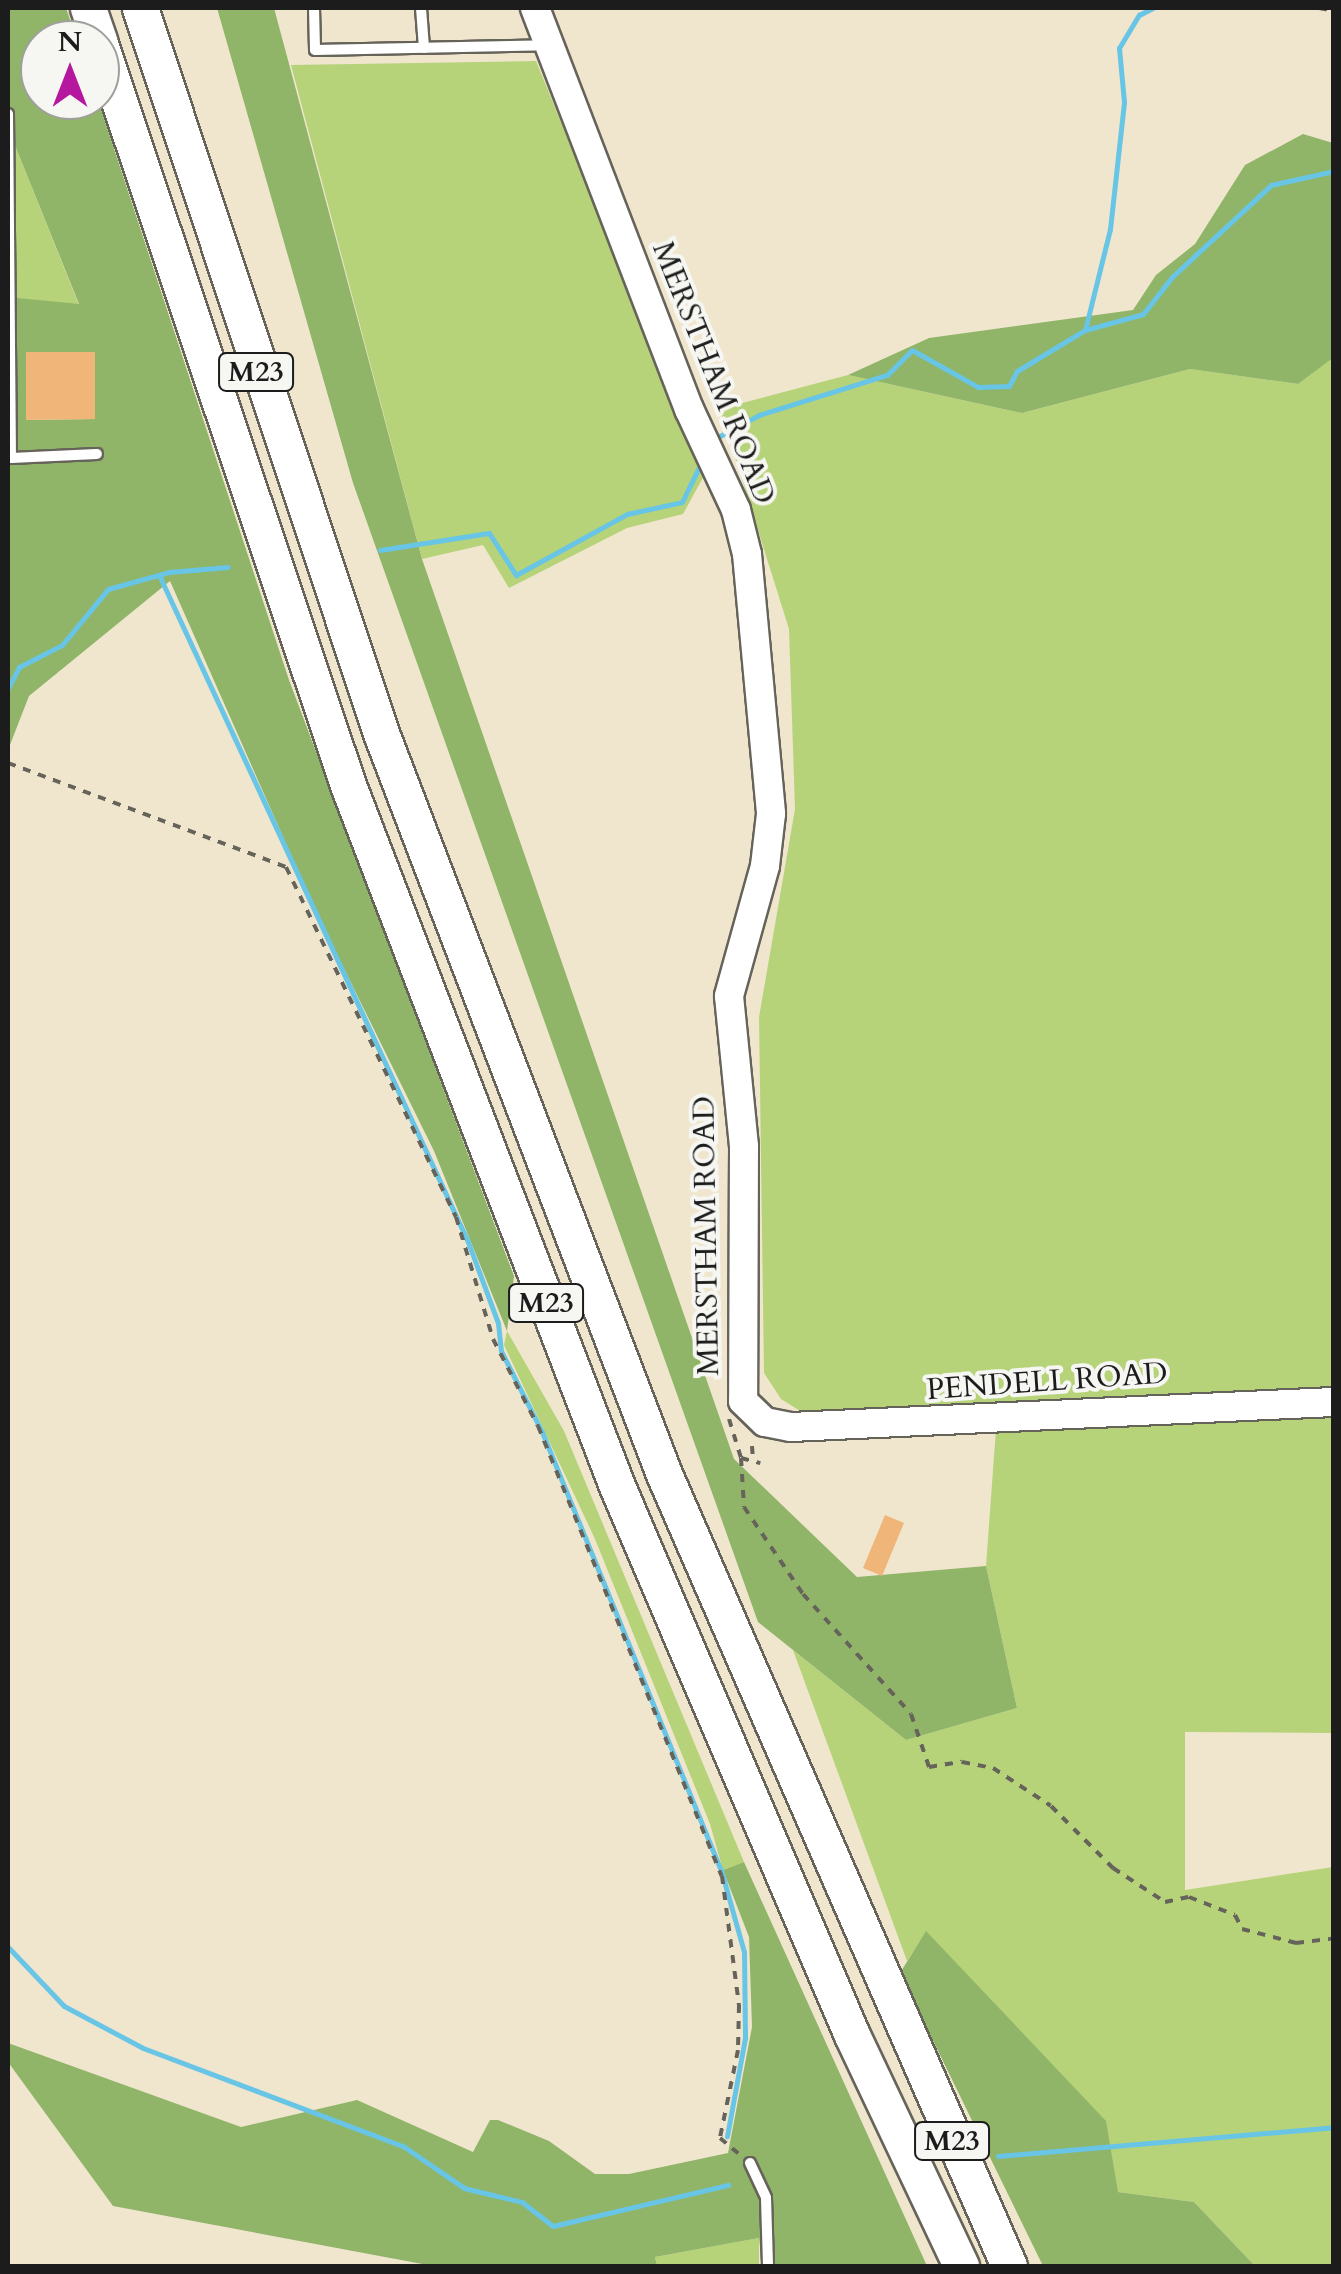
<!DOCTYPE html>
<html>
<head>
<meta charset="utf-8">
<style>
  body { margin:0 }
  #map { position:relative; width:1341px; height:2274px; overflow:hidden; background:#f0e6ce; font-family:Cardo,serif }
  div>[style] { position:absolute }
  .green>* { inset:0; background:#b6d379 }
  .forest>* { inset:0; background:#90b569 }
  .stream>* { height:5px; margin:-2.5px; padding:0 2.5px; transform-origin:2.5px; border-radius:2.5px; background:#68c5e6 }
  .building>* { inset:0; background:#efb579 }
  .path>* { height:4px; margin-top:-2px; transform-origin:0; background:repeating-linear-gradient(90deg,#66635a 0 8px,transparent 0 16px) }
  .roads { filter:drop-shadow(2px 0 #66635a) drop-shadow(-2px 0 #66635a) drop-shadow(0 2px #66635a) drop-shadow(0 -2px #66635a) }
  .lane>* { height:10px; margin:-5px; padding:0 5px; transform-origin:5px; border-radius:5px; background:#fff }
  .secondary>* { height:28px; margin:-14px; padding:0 14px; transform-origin:14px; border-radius:14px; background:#fff }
  .highway>* { height:35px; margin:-17.5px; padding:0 17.5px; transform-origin:17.5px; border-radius:17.5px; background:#fff }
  span { translate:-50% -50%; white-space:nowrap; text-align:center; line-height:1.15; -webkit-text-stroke:8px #f6f6f2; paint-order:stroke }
  .shield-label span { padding:2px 8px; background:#f6f6f2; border:2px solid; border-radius:8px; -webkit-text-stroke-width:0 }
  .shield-label { font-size:28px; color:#1c1c1c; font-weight:700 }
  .street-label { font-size:30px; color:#1c1c1c }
  .frame { position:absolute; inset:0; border:10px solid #1c1c1c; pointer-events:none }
  .north { position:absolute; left:20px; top:20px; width:100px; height:100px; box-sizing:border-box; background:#f6f6f2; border:2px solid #9f9f9c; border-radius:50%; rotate:0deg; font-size:28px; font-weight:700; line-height:40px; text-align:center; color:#1c1c1c }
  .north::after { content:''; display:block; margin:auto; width:35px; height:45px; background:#b5179e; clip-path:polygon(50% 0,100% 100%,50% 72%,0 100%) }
</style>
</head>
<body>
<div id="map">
  <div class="green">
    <i style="clip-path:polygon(536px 61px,705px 474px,683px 514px,627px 528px,509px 588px,483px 545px,422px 559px,291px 65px)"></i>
    <i style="clip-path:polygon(8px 128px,79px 305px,8px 297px)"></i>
    <i style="clip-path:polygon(1333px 357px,1333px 1386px,1295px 1395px,805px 1414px,781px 1399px,764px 1373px,759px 1017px,795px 809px,789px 629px,720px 409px,848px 375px,1022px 413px,1190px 369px,1298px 384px)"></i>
    <i style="clip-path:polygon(507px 1331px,564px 1431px,744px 1862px,723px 1870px,710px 1824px,595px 1539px,504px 1345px)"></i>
    <i style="clip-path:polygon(1333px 1409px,1333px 1733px,1185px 1732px,1185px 1890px,1333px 1867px,1333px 2266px,1255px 2266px,1194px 2202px,1118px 2192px,926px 1932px,907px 1961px,793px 1650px,906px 1740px,1017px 1708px,986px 1566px,996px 1429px)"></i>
    <i style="clip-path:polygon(759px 2238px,759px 2266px,657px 2266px,655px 2257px)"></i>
  </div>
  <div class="forest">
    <i style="clip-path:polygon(evenodd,8px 8px,66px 8px,77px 40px,40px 40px,40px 100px,98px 100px,289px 680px,514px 1276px,507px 1331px,434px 1151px,318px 916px,170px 581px,29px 696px,8px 750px,8px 297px,79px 304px,8px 128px,8px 8px,26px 352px,95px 352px,95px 419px,26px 420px,26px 352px)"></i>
    <i style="clip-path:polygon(217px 8px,274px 8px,422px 559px,734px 1459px,857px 1577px,986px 1566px,1017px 1708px,906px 1740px,758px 1622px,353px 483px)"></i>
    <i style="clip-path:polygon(1303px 134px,1333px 143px,1334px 357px,1298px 384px,1190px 369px,1022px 413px,848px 375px,929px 338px,1133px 310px,1156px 275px,1195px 244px,1245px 165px)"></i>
    <i style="clip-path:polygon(744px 1862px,927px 2266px,762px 2266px,759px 2238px,655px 2257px,657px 2266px,433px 2266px,113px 2206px,8px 2062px,8px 2043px,241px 2127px,357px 2100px,473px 2152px,490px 2120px,498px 2120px,549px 2141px,595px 2174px,629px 2174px,728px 2153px,752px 2027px,749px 1937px,723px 1870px)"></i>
    <i style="clip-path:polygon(926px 1931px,1106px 2121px,1118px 2192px,1194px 2202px,1255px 2266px,1043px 2266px,900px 1973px)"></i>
  </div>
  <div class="stream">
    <i style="left:1085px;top:330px;width:104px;rotate:-76.1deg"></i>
    <i style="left:1110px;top:229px;width:128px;rotate:-83.7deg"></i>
    <i style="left:1124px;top:102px;width:54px;rotate:-95.3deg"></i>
    <i style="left:1119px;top:48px;width:39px;rotate:-59deg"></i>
    <i style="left:1139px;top:15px;width:16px;rotate:-27deg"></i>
    <i style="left:720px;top:436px;width:44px;rotate:-28.3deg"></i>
    <i style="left:759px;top:415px;width:134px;rotate:-17.4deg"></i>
    <i style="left:887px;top:375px;width:35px;rotate:-45deg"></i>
    <i style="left:912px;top:350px;width:76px;rotate:29.3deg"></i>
    <i style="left:978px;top:387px;width:31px;rotate:-2deg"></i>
    <i style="left:1009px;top:386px;width:17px;rotate:-62deg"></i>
    <i style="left:1017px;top:371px;width:79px;rotate:-31.1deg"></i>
    <i style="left:1085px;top:330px;width:60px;rotate:-15.4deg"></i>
    <i style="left:1143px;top:314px;width:47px;rotate:-51.9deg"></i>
    <i style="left:1172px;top:277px;width:135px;rotate:-42.9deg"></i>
    <i style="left:1271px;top:185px;width:65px;rotate:-12.5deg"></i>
    <i style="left:380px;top:550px;width:110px;rotate:-8.9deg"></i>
    <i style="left:489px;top:533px;width:50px;rotate:57.3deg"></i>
    <i style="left:516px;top:575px;width:127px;rotate:-28.8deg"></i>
    <i style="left:627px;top:514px;width:56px;rotate:-12.3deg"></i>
    <i style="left:682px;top:502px;width:39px;rotate:-64deg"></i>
    <i style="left:159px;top:575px;width:735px;rotate:65.14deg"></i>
    <i style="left:468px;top:1242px;width:86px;rotate:69.7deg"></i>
    <i style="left:498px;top:1323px;width:28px;rotate:84deg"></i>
    <i style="left:501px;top:1351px;width:91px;rotate:63.2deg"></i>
    <i style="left:542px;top:1432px;width:473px;rotate:67.8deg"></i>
    <i style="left:721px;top:1870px;width:85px;rotate:74.3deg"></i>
    <i style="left:744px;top:1952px;width:86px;rotate:89.3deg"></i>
    <i style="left:745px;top:2038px;width:100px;rotate:100.4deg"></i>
    <i style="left:8px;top:688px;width:24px;rotate:-62deg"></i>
    <i style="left:19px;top:667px;width:48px;rotate:-27.1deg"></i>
    <i style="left:62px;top:645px;width:72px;rotate:-50.6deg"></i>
    <i style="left:108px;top:589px;width:63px;rotate:-15.6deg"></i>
    <i style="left:169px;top:572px;width:59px;rotate:-4.8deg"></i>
    <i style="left:8px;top:1947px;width:81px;rotate:46.5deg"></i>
    <i style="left:64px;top:2006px;width:89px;rotate:28deg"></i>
    <i style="left:143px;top:2048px;width:278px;rotate:20.7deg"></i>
    <i style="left:403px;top:2146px;width:74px;rotate:34.5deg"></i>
    <i style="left:464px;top:2188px;width:60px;rotate:13.6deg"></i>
    <i style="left:522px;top:2202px;width:39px;rotate:38deg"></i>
    <i style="left:553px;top:2226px;width:180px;rotate:-13.2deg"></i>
    <i style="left:998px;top:2156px;width:337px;rotate:-4.9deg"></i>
  </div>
  <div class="building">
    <i style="clip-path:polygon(26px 352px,95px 352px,95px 419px,26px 420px)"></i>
    <i style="clip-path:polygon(885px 1515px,904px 1523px,882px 1576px,863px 1568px)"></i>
  </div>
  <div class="path">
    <i style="left:1319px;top:8px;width:15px;rotate:11deg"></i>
    <i style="left:8px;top:763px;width:297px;rotate:20.5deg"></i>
    <i style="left:286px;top:867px;width:389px;rotate:64.1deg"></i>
    <i style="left:456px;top:1217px;width:127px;rotate:73.1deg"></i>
    <i style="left:493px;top:1339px;width:98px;rotate:62.7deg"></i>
    <i style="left:538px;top:1426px;width:486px;rotate:67.8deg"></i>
    <i style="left:722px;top:1876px;width:130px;rotate:82.5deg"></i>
    <i style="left:739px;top:2005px;width:45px;rotate:91.3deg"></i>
    <i style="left:738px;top:2050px;width:90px;rotate:101.6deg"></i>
    <i style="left:720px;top:2138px;width:26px;rotate:40deg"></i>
    <i style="left:729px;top:1419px;width:41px;rotate:72.9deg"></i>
    <i style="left:741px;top:1458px;width:20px;rotate:15deg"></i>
    <i style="left:752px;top:1446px;width:13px;rotate:86deg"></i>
    <i style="left:741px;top:1458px;width:49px;rotate:86.5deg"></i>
    <i style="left:744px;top:1507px;width:105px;rotate:55.9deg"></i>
    <i style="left:803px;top:1594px;width:161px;rotate:48deg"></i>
    <i style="left:911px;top:1714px;width:56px;rotate:71.2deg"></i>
    <i style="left:929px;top:1767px;width:33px;rotate:-9deg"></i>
    <i style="left:962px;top:1762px;width:32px;rotate:11deg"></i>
    <i style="left:993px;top:1768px;width:69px;rotate:33.2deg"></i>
    <i style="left:1051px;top:1806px;width:88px;rotate:45deg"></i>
    <i style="left:1113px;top:1868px;width:62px;rotate:33.2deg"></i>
    <i style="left:1165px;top:1902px;width:25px;rotate:-12deg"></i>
    <i style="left:1189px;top:1897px;width:49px;rotate:21.4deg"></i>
    <i style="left:1235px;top:1915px;width:16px;rotate:63deg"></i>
    <i style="left:1242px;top:1929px;width:56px;rotate:14.5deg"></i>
    <i style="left:1296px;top:1943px;width:38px;rotate:-7deg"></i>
  </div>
  <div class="roads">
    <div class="lane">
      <i style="left:314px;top:8px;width:42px;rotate:88.6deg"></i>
      <i style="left:315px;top:50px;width:232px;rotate:-1.2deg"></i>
      <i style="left:421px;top:8px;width:40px;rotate:85.7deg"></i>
      <i style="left:8px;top:114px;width:344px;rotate:89.5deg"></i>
      <i style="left:11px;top:458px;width:86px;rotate:-2.7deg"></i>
      <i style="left:750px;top:2163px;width:38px;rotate:65deg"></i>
      <i style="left:766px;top:2198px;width:68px;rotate:88.3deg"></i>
    </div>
    <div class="secondary">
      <i style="left:535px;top:8px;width:430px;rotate:69deg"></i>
      <i style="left:689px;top:409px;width:111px;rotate:65deg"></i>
      <i style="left:736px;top:510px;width:45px;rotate:76deg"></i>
      <i style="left:747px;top:554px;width:261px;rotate:84.7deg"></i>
      <i style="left:771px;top:814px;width:52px;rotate:96.6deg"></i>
      <i style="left:765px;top:866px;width:135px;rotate:105.5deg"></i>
      <i style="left:729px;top:996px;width:151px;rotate:84.3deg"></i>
      <i style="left:744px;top:1146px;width:255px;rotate:90.2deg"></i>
      <i style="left:743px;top:1401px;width:30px;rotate:44deg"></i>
      <i style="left:765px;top:1422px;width:26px;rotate:11deg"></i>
      <i style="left:791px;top:1427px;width:544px;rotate:-2.64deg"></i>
    </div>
    <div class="highway">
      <i style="left:88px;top:8px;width:34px;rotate:71deg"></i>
      <i style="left:140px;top:8px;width:764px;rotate:71.61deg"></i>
      <i style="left:381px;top:733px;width:793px;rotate:69.1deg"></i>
      <i style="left:664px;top:1474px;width:864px;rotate:66.46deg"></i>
      <i style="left:100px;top:44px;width:781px;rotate:71.5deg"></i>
      <i style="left:348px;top:785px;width:751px;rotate:69.01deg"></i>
      <i style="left:617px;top:1486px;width:597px;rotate:66.83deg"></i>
      <i style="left:852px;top:2035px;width:255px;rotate:64.7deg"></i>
    </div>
  </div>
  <div class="shield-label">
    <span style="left:256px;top:372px">M23</span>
    <span style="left:546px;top:1303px">M23</span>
    <span style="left:952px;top:2141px">M23</span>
  </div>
  <div class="street-label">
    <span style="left:713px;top:373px;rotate:68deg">MERSTHAM ROAD</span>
    <span style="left:707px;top:1236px;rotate:-91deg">MERSTHAM ROAD</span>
    <span style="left:1047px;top:1382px;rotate:-4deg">PENDELL ROAD</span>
  </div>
  <div class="frame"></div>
  <div class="north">N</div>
</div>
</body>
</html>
